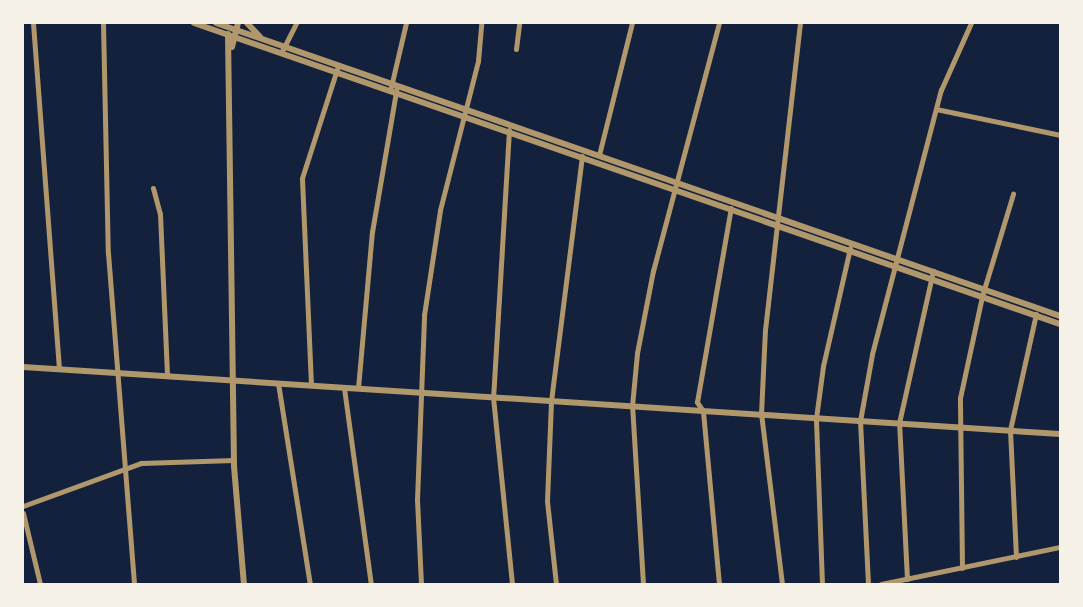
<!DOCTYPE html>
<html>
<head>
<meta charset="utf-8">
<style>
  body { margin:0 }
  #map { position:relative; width:1083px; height:607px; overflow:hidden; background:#14213d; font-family:"PT Sans Narrow",sans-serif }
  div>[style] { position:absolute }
  .minor>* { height:5px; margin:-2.5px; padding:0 2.5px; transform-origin:2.5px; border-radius:2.5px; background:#b1986c }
  .tertiary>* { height:6px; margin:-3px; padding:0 3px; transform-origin:3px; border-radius:3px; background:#b1986c }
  span { translate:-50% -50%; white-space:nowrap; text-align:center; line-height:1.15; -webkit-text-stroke:7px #f6f1e7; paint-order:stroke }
  .frame { position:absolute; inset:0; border:24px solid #f6f1e7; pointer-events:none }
</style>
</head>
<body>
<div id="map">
  <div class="minor">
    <i style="left:33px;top:23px;width:347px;rotate:85.7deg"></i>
    <i style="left:103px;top:23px;width:230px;rotate:88.8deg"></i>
    <i style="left:108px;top:253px;width:332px;rotate:85.5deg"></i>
    <i style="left:516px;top:49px;width:26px;rotate:-83deg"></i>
    <i style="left:281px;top:53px;width:34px;rotate:-63deg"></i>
    <i style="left:390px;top:91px;width:70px;rotate:-76.8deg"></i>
    <i style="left:936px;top:109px;width:127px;rotate:11.8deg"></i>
    <i style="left:509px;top:130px;width:267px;rotate:93.4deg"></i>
    <i style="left:493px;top:397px;width:188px;rotate:84.2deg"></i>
    <i style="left:599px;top:155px;width:136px;rotate:-76deg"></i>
    <i style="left:153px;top:188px;width:27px;rotate:75deg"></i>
    <i style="left:160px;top:214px;width:162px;rotate:87.5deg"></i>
    <i style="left:278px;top:383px;width:204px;rotate:81deg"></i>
    <i style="left:311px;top:385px;width:207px;rotate:-92.5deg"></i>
    <i style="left:302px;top:178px;width:118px;rotate:-72.2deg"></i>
    <i style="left:344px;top:388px;width:198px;rotate:82.2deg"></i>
    <i style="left:358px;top:388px;width:157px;rotate:-84.9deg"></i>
    <i style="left:372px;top:232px;width:148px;rotate:-80.3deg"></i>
    <i style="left:23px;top:506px;width:126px;rotate:-20deg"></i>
    <i style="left:141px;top:463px;width:93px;rotate:-1.8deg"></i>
    <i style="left:23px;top:513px;width:73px;rotate:76.5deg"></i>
    <i style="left:1016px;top:557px;width:127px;rotate:-92.7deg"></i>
    <i style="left:1010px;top:430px;width:119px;rotate:-77.4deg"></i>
    <i style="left:962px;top:568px;width:170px;rotate:-90.7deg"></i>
    <i style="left:960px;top:398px;width:104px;rotate:-77.8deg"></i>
    <i style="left:982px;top:296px;width:107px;rotate:-73.1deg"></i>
    <i style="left:907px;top:579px;width:156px;rotate:-92.9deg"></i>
    <i style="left:899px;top:423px;width:156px;rotate:-77.4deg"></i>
    <i style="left:421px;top:584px;width:84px;rotate:-92.7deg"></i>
    <i style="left:417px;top:500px;width:185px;rotate:-87.8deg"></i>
    <i style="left:424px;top:315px;width:106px;rotate:-81.3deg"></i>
    <i style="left:440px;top:210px;width:154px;rotate:-75.7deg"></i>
    <i style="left:478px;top:61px;width:38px;rotate:-85deg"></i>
    <i style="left:556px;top:584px;width:83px;rotate:-96.2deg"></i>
    <i style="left:547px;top:501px;width:100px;rotate:-87.7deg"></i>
    <i style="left:551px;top:401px;width:247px;rotate:-82.8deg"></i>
    <i style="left:643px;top:584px;width:178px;rotate:-93.5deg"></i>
    <i style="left:632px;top:406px;width:53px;rotate:-84.6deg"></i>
    <i style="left:637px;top:353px;width:84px;rotate:-79deg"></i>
    <i style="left:653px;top:271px;width:257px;rotate:-75.1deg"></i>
    <i style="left:719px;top:584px;width:174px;rotate:-95.3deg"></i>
    <i style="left:703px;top:411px;width:11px;rotate:-124deg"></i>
    <i style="left:697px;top:402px;width:197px;rotate:-80.1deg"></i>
    <i style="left:782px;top:584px;width:171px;rotate:-97deg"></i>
    <i style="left:761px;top:414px;width:84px;rotate:-87.3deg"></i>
    <i style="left:765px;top:330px;width:309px;rotate:-83.5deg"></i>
    <i style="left:822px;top:584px;width:166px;rotate:-92.1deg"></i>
    <i style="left:816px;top:418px;width:52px;rotate:-82.3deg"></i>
    <i style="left:823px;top:366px;width:121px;rotate:-77.1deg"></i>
    <i style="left:868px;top:584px;width:163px;rotate:-92.8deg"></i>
    <i style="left:860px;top:421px;width:68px;rotate:-79.8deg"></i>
    <i style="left:872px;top:354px;width:273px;rotate:-75.4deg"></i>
    <i style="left:941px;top:90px;width:73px;rotate:-65.9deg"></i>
    <i style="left:881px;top:584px;width:183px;rotate:-11.7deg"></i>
  </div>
  <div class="tertiary">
    <i style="left:194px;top:23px;width:917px;rotate:19.17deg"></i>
    <i style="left:216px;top:23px;width:893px;rotate:19.14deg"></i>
    <i style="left:247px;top:23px;width:19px;rotate:47deg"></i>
    <i style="left:228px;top:34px;width:432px;rotate:89.2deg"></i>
    <i style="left:234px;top:466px;width:118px;rotate:85.2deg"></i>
    <i style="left:232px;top:47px;width:25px;rotate:-76deg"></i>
    <i style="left:23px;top:367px;width:1039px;rotate:3.7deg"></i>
  </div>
  <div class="frame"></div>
</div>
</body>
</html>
